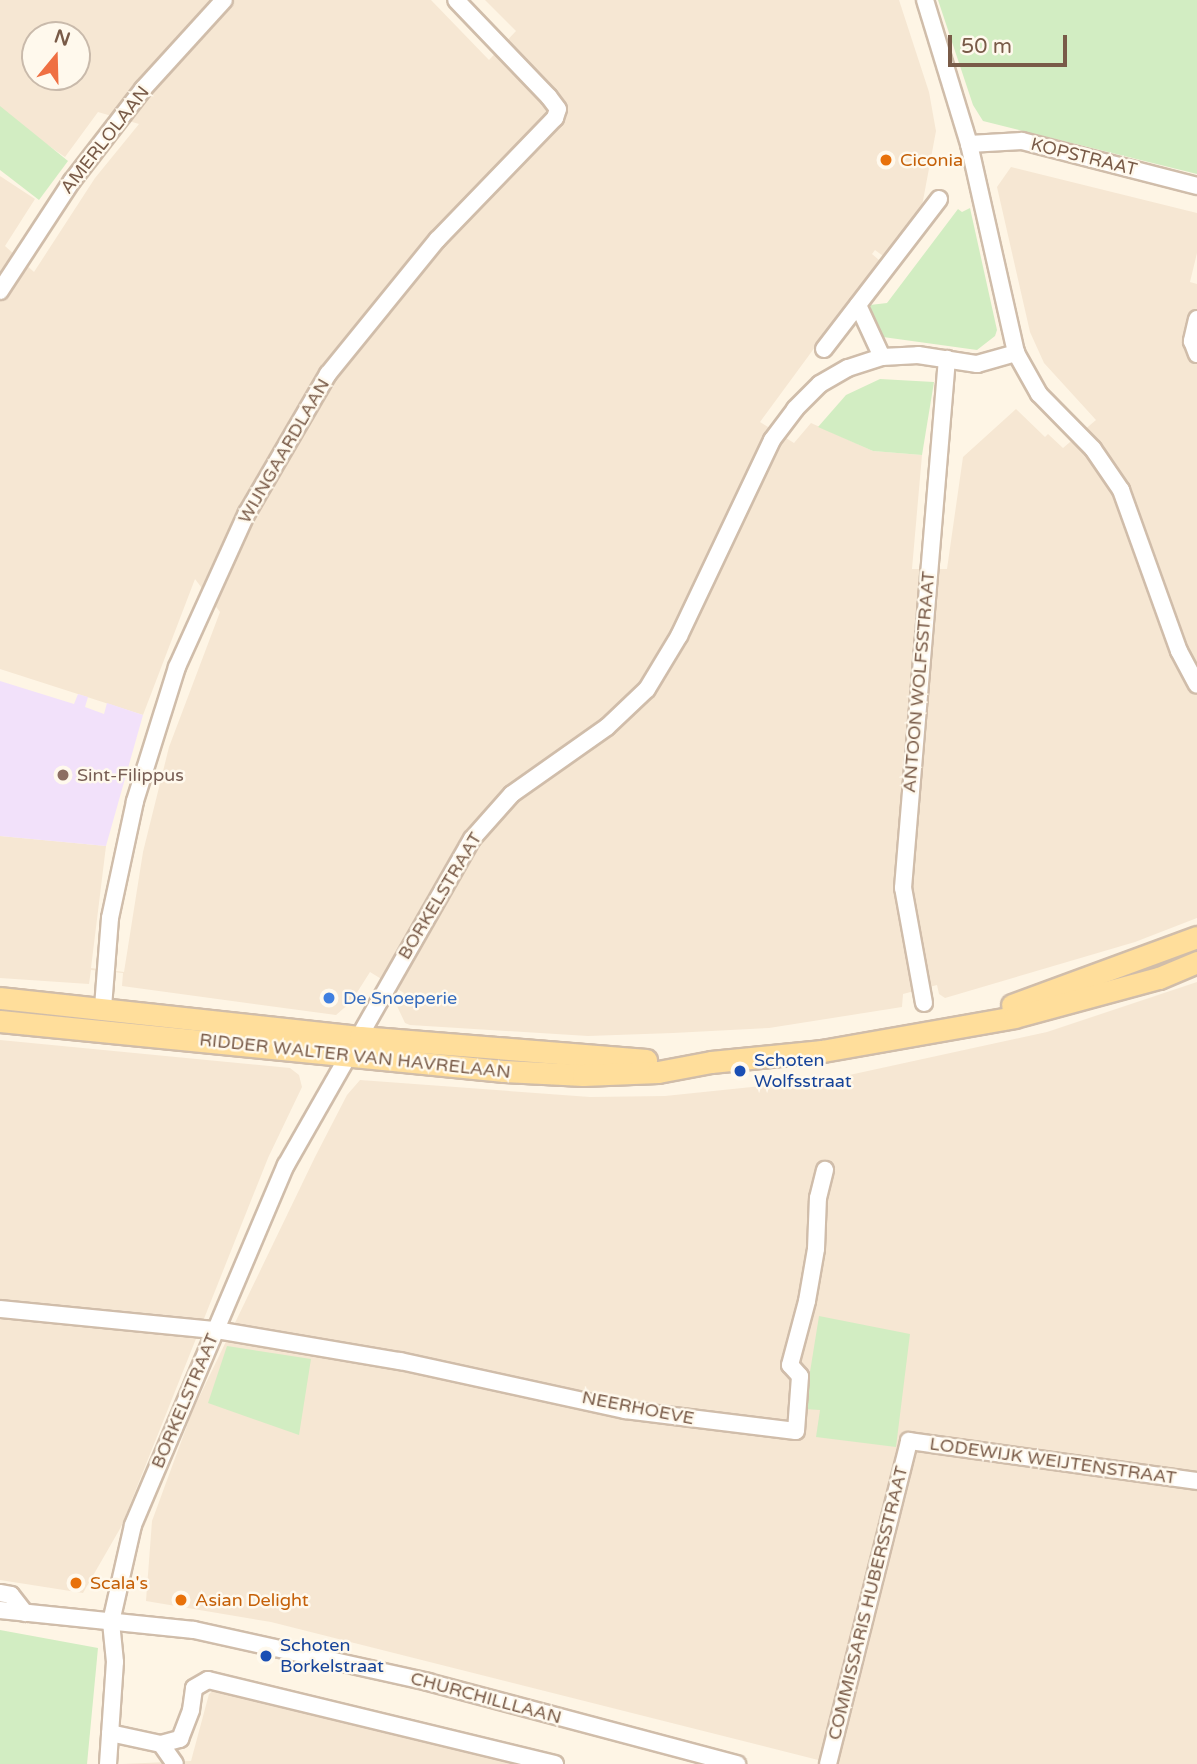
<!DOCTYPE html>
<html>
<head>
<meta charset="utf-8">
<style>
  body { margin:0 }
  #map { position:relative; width:1197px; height:1764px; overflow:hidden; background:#fef5e5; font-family:"Varela Round",sans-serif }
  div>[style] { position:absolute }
  .residential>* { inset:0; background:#f6e7d3 }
  .education>* { inset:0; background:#f2e1fa }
  .green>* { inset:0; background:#d2edc2 }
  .roads { filter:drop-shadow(2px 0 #d0bdaa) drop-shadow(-2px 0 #d0bdaa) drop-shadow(0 2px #d0bdaa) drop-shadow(0 -2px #d0bdaa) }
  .minor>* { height:16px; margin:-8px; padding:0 8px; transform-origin:8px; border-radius:8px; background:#fff }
  .major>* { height:21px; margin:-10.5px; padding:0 10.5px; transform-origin:10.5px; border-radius:10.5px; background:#ffde9b }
  .dots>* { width:19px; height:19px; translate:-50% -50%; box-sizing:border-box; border:4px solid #fff9ed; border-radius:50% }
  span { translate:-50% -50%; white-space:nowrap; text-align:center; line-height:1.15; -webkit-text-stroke:5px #fff9ed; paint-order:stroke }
  .street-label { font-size:18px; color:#795b48 }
  .food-label { font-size:18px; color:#c56008 }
  .left { translate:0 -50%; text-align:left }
  .education-label { font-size:18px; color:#785e54 }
  .shop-label { font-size:18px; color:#366cbe }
  .transit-label { font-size:18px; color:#164399 }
  .north { position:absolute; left:21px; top:21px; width:70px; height:70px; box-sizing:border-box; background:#fff9ed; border:2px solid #c9baab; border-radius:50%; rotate:19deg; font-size:19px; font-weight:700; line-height:28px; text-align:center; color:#795b48 }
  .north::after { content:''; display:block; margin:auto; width:24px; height:32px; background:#ef7043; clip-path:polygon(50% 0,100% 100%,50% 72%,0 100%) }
  .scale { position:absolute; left:948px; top:35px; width:119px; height:32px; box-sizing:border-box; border:4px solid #795b48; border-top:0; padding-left:9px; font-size:21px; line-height:24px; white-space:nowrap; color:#795b48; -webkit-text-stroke:5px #fff9ed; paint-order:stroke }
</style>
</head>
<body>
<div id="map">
  <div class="residential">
    <i style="clip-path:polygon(evenodd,0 0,431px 0,489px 60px,516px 31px,485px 0,899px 0,929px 92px,936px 131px,922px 206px,883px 256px,875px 250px,872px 254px,879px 260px,760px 422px,794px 443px,811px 423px,873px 451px,922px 455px,912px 569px,947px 569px,963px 457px,1016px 409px,1045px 437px,1048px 434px,1063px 448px,1096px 420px,1044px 363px,1030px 332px,997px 187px,1011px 167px,1197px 213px,1197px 253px,1190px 282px,1197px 284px,1197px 918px,1135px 942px,945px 998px,939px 994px,937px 985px,903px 994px,902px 1007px,769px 1028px,673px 1033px,588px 1036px,410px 1025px,405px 1023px,397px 1006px,404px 993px,370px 972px,351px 1002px,336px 1015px,122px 986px,123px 973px,91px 970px,89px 984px,0 978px,0 836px,106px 846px,91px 968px,124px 972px,143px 852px,169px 747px,220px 612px,195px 579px,143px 715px,0 669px,0 176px,35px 199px,5px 246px,34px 272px,95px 178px,139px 124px,98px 112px,65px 157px,0 112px,0 0,35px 35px,77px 35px,77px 77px,35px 77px,35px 35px)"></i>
    <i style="clip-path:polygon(1197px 982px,1197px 1764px,834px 1764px,271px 1622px,146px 1601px,152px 1521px,192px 1412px,315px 1157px,347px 1095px,360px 1080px,590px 1097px,665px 1096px,831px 1079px,1047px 1032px)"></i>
    <i style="clip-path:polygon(0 1040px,290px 1068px,299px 1075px,302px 1087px,268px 1158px,121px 1527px,83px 1593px,0 1580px)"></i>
    <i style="clip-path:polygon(217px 1687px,512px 1764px,122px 1764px,191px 1761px,209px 1694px)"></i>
  </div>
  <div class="education">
    <i style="clip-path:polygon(0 681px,74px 704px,78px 694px,88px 697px,85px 707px,104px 714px,107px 703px,143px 715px,106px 846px,0 836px)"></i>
  </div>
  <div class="green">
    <i style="clip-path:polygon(938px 0,1197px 0,1197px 174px,983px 121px,973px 105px)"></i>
    <i style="clip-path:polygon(0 106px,68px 161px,39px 200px,0 170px)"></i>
    <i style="clip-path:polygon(970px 208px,997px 330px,995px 336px,977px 350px,883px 337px,872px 319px,870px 305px,887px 303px,958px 209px,962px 212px)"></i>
    <i style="clip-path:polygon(880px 379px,934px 382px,922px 455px,873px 451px,818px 427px,846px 395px)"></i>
    <i style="clip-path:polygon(819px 1316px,910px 1334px,896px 1447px,816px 1437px,820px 1410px,804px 1409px)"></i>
    <i style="clip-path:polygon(227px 1346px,311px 1359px,299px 1435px,208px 1403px)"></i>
    <i style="clip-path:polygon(0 1630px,98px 1648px,87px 1764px,0 1764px)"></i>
  </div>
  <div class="roads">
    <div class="minor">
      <i style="left:925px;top:0;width:151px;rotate:73deg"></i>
      <i style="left:969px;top:144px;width:214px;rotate:77.3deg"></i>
      <i style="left:1016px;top:353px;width:47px;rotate:60.7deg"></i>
      <i style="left:1039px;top:394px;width:77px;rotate:45.5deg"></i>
      <i style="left:1093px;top:449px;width:50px;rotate:55.7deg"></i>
      <i style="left:1121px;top:490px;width:171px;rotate:70.2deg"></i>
      <i style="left:1179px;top:651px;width:38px;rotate:62deg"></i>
      <i style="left:969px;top:144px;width:53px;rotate:-3.2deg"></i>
      <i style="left:1022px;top:141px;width:181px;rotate:14.4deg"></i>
      <i style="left:0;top:291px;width:131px;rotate:-56.8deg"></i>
      <i style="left:72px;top:181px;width:116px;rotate:-52.3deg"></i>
      <i style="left:143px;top:89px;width:120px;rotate:-47.7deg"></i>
      <i style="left:858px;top:305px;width:57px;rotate:65.2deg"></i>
      <i style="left:1197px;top:319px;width:23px;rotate:103deg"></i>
      <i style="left:1192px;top:341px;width:14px;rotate:69deg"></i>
      <i style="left:824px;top:349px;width:189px;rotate:-52.5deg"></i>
      <i style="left:924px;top:1003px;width:117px;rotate:-100.3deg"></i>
      <i style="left:903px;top:888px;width:531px;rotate:-85.25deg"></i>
      <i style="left:103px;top:1007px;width:89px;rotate:-85.5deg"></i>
      <i style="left:110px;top:918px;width:120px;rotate:-77.9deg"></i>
      <i style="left:135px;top:801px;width:140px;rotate:-72.6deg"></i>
      <i style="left:177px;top:667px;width:169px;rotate:-65.6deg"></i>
      <i style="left:247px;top:513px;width:161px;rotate:-59.8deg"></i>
      <i style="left:328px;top:374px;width:173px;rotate:-50.9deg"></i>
      <i style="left:437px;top:240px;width:170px;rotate:-46deg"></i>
      <i style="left:555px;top:118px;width:9px;rotate:-72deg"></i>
      <i style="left:558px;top:109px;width:15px;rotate:-127deg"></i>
      <i style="left:549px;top:97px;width:134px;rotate:-133.8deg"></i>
      <i style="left:0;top:1309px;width:217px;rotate:5.6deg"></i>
      <i style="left:216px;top:1330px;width:187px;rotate:9.6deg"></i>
      <i style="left:400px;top:1361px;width:230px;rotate:12.3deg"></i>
      <i style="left:625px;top:1410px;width:172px;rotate:7deg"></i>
      <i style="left:796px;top:1431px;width:55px;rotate:-85.8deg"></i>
      <i style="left:800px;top:1376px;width:15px;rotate:-132deg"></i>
      <i style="left:790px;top:1365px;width:66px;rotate:-75.1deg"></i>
      <i style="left:807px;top:1301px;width:53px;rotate:-80.2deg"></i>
      <i style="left:816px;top:1249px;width:51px;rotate:-87.8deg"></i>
      <i style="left:818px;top:1198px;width:29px;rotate:-76deg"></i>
      <i style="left:0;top:1593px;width:11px;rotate:10deg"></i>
      <i style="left:11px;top:1595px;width:23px;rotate:52deg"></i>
      <i style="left:0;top:1610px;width:195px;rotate:5.9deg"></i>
      <i style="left:194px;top:1630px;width:240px;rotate:12.5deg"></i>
      <i style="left:428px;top:1682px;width:320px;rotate:14.9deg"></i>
      <i style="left:110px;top:1733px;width:52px;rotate:12.2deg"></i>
      <i style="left:161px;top:1744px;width:24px;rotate:55deg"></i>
      <i style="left:161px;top:1744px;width:20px;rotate:-15deg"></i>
      <i style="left:180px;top:1739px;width:31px;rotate:-69deg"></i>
      <i style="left:191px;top:1710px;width:22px;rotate:-82deg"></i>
      <i style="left:194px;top:1688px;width:16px;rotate:-30deg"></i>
      <i style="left:208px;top:1680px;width:357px;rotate:13.6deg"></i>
      <i style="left:108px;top:1764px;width:102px;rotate:-86.1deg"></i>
      <i style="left:115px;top:1662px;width:40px;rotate:-95.7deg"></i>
      <i style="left:111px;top:1622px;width:99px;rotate:-77.2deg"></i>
      <i style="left:133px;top:1525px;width:391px;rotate:-67deg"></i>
      <i style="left:286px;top:1165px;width:375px;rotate:-60.3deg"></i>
      <i style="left:472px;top:839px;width:60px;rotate:-48.4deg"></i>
      <i style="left:512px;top:794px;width:116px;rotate:-35.2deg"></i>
      <i style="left:607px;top:727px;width:55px;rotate:-43.5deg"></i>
      <i style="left:647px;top:689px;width:62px;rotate:-58.9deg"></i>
      <i style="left:679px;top:636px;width:217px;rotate:-64.6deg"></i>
      <i style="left:772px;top:440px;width:39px;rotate:-53deg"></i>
      <i style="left:795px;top:409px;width:35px;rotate:-45deg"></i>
      <i style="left:820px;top:384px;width:32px;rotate:-30deg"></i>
      <i style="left:848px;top:368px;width:36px;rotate:-18deg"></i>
      <i style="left:882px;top:357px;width:36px;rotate:-3deg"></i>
      <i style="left:918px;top:355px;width:60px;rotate:8.7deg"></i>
      <i style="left:977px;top:364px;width:41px;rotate:-15.8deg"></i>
      <i style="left:828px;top:1764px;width:333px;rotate:-75.9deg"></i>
      <i style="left:909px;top:1441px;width:291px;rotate:7.9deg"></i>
    </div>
    <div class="major">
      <i style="left:0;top:998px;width:362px;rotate:6.2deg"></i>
      <i style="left:360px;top:1037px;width:287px;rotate:4.6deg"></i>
      <i style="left:1012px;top:1005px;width:197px;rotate:-20.2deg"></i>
      <i style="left:0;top:1021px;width:506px;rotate:5.67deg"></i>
      <i style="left:504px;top:1071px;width:79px;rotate:2.9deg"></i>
      <i style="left:583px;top:1075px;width:75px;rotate:-2.3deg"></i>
      <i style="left:658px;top:1072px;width:54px;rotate:-10.7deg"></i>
      <i style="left:711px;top:1062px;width:112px;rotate:-5.7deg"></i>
      <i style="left:822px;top:1051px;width:195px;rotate:-10deg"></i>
      <i style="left:1014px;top:1017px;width:150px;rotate:-15.1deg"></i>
      <i style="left:1159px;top:978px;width:41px;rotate:-22.8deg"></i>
    </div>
  </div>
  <div class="dots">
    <i style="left:886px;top:160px;background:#e8710a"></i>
    <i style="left:63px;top:775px;background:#8d6e63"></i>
    <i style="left:329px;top:998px;background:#3f7fe0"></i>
    <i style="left:740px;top:1071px;background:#1a4fb4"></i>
    <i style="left:76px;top:1583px;background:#e8710a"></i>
    <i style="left:181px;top:1600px;background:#e8710a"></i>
    <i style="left:266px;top:1656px;background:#1a4fb4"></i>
  </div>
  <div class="street-label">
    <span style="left:105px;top:140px;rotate:-52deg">AMERLOLAAN</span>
    <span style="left:1084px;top:157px;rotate:14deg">KOPSTRAAT</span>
    <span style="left:284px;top:451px;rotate:-60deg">WIJNGAARDLAAN</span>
    <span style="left:919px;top:682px;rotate:-85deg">ANTOON WOLFSSTRAAT</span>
    <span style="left:440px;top:896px;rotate:-59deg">BORKELSTRAAT</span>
    <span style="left:355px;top:1056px;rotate:6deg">RIDDER WALTER VAN HAVRELAAN</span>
    <span style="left:185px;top:1401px;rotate:-67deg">BORKELSTRAAT</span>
    <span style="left:638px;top:1408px;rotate:11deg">NEERHOEVE</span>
    <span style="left:1053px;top:1461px;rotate:8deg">LODEWIJK WEIJTENSTRAAT</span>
    <span style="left:868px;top:1603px;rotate:-76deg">COMMISSARIS HUBERSSTRAAT</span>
    <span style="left:486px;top:1698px;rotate:15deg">CHURCHILLLAAN</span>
  </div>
  <div class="food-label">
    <span class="left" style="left:900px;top:160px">Ciconia</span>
    <span class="left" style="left:90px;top:1583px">Scala's</span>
    <span class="left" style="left:195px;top:1600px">Asian Delight</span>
  </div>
  <div class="education-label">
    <span class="left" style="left:77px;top:775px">Sint-Filippus</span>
  </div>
  <div class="shop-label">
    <span class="left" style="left:343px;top:998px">De Snoeperie</span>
  </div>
  <div class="transit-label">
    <span class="left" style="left:754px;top:1071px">Schoten<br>Wolfsstraat</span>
    <span class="left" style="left:280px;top:1656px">Schoten<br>Borkelstraat</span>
  </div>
  <div class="north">N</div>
  <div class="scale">50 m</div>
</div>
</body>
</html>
